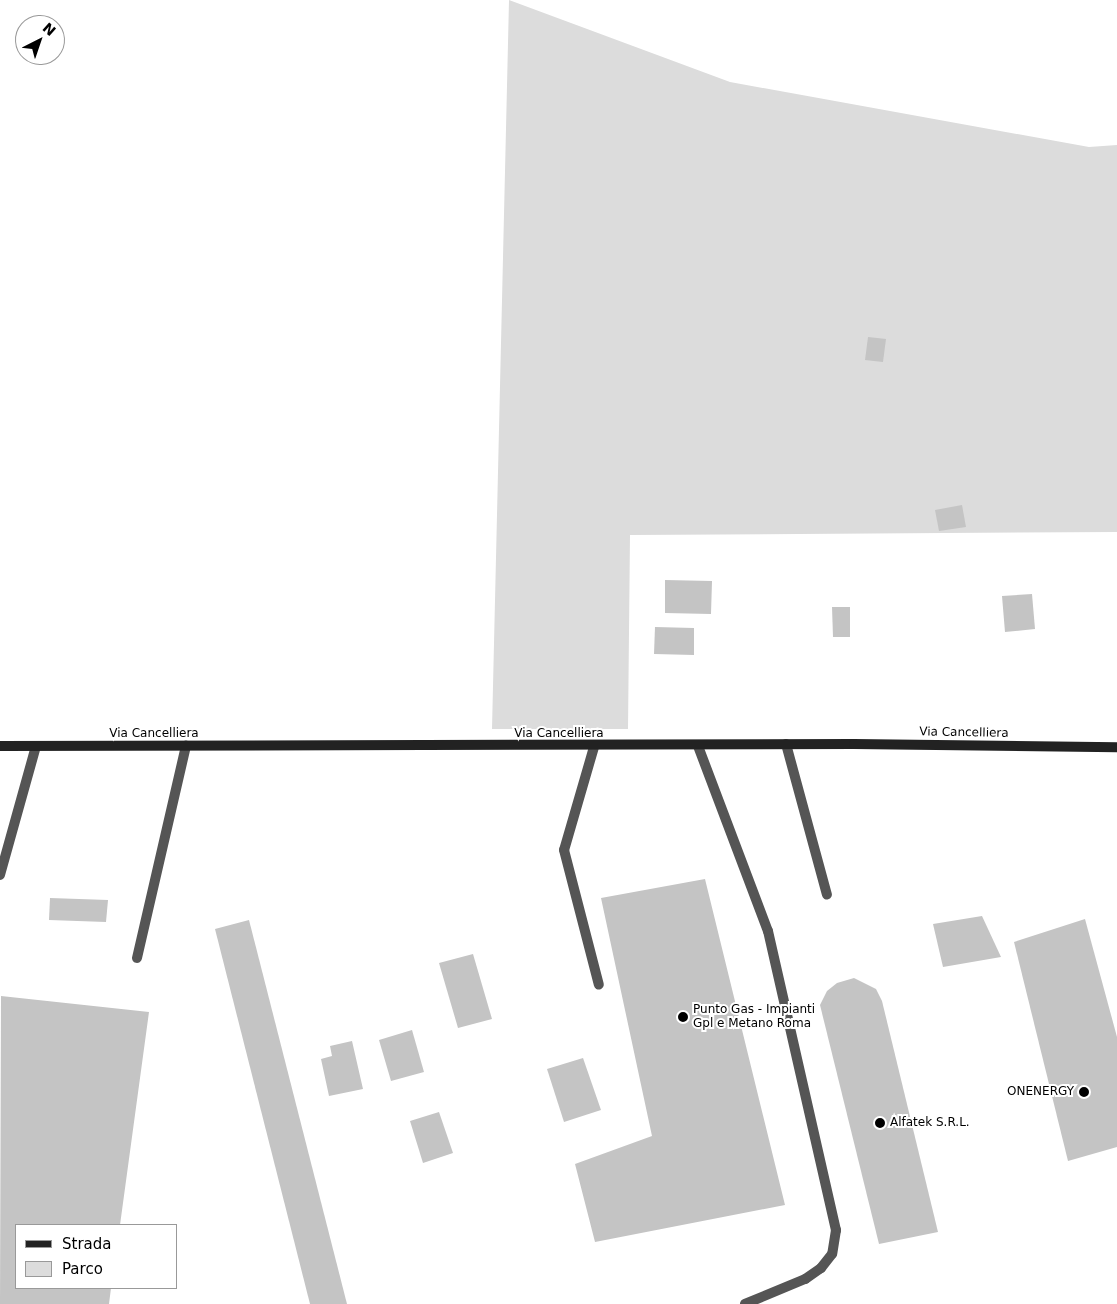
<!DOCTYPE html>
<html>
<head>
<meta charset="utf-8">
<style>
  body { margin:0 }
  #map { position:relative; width:1117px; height:1304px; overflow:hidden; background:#fff; font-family:"DejaVu Sans",sans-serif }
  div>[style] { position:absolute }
  .green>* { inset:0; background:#dcdcdc }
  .building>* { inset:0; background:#c4c4c4 }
  .lane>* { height:10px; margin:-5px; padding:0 5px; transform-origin:5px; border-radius:5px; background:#555 }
  .street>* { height:10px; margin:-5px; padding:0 5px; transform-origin:5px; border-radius:5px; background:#555 }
  .secondary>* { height:10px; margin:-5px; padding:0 5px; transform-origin:5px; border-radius:5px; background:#222 }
  .dots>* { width:14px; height:14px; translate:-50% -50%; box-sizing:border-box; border:2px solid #fff; border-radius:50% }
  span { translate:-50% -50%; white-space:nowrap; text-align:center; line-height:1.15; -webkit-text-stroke:4px #fff; paint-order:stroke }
  .street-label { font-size:12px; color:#000 }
  .poi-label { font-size:12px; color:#000 }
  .left { translate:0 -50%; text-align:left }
  .right { translate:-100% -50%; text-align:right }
  .legend { position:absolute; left:15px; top:1224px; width:162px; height:65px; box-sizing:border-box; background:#fff; border:1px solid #999; margin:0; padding:6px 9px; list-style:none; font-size:15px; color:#000 }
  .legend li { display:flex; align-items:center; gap:10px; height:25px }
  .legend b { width:25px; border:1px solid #999 }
  .north { position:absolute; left:15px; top:15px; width:50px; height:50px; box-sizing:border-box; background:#fff; border:1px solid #999; border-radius:50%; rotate:41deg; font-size:14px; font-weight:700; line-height:20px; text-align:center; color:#000 }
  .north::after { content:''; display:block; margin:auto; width:18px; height:22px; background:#000; clip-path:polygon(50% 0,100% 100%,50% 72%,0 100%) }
</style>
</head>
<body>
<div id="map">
  <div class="green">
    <i style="clip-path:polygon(509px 0,730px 82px,1089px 147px,1117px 145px,1117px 532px,630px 535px,628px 729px,492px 729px)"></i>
  </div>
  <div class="building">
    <i style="clip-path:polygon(868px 337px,886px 339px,883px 362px,865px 360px)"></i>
    <i style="clip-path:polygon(962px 505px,966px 527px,939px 531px,935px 510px)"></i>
    <i style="clip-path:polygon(665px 580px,712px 581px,711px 614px,665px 613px)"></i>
    <i style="clip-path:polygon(1032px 594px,1035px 629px,1005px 632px,1002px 596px)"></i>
    <i style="clip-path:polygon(832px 607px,850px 607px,850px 637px,833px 637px)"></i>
    <i style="clip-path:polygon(655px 627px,694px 628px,694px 655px,654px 654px)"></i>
    <i style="clip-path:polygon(705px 879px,785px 1205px,595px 1242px,575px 1164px,652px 1136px,601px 898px)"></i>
    <i style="clip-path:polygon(50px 898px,108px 900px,106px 922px,49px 920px)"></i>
    <i style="clip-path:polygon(982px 916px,1001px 957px,943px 967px,933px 924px)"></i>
    <i style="clip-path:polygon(1085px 919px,1117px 1037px,1117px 1147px,1068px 1161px,1014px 942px)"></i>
    <i style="clip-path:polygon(249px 920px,347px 1304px,310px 1304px,215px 929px)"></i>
    <i style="clip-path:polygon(473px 954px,492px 1019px,458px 1028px,439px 963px)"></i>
    <i style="clip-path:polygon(854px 978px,876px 989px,882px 1001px,938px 1232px,879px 1244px,820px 1005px,827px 991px,837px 983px)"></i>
    <i style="clip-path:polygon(1px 996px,149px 1012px,120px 1225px,16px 1225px,16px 1288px,111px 1288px,109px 1304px,0 1304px)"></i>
    <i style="clip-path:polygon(412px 1030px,424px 1072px,391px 1081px,379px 1040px)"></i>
    <i style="clip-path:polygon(352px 1041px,363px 1089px,329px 1096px,321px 1059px,332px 1056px,330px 1046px)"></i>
    <i style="clip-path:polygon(583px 1058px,601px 1110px,564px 1122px,547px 1069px)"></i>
    <i style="clip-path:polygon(439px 1112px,453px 1153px,423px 1163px,410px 1121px)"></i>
  </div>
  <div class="lane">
    <i style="left:786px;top:744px;width:156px;rotate:74.8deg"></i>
    <i style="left:698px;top:746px;width:198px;rotate:69.3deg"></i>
    <i style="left:768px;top:931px;width:307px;rotate:77.2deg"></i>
    <i style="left:836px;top:1230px;width:24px;rotate:99deg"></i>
    <i style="left:832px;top:1254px;width:18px;rotate:128deg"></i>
    <i style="left:821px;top:1268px;width:19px;rotate:145deg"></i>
    <i style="left:805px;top:1279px;width:65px;rotate:157.4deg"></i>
    <i style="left:594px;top:747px;width:107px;rotate:106.2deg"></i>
    <i style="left:564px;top:850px;width:139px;rotate:75.5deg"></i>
    <i style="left:137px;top:958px;width:218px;rotate:-77deg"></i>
  </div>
  <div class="street">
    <i style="left:0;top:875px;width:134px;rotate:-74.4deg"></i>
  </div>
  <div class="secondary">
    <i style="left:0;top:746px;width:854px;rotate:-0.13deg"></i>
    <i style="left:854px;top:744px;width:263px;rotate:0.7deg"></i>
  </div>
  <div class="dots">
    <i style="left:683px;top:1017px;background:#000"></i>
    <i style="left:1084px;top:1092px;background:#000"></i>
    <i style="left:880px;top:1123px;background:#000"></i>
  </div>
  <div class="street-label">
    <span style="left:964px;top:733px;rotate:1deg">Via Cancelliera</span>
    <span style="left:154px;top:734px">Via Cancelliera</span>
    <span style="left:559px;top:734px">Via Cancelliera</span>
  </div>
  <div class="poi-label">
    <span class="left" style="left:693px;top:1017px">Punto Gas - Impianti<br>Gpl e Metano Roma</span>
    <span class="right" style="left:1074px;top:1092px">ONENERGY</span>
    <span class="left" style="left:890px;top:1123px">Alfatek S.R.L.</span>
  </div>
  <ul class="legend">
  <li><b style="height:6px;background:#222"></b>Strada</li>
  <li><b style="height:14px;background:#dcdcdc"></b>Parco</li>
  </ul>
  <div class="north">N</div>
</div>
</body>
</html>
